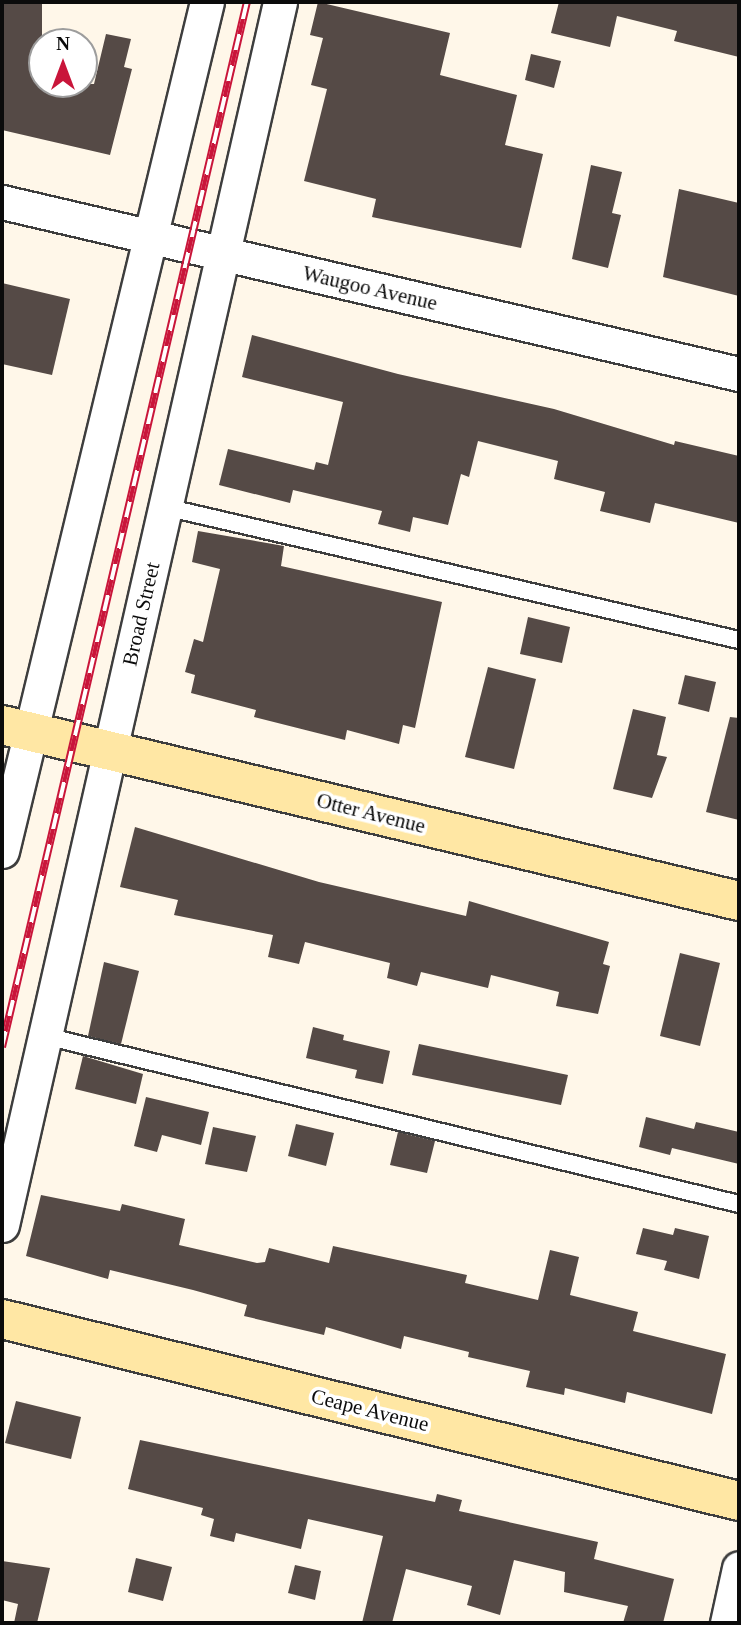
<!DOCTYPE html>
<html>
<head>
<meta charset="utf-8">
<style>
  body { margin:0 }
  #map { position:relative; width:741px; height:1625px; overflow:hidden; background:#fff7e9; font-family:"Times New Roman",serif }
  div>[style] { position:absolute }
  .building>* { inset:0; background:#554a46 }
  .roads { filter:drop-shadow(2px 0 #3e3e3e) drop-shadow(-2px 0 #3e3e3e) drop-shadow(0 2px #3e3e3e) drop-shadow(0 -2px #3e3e3e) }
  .lane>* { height:16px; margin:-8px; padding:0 8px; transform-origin:8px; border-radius:8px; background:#fff }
  .street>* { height:33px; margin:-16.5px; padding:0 16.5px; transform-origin:16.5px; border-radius:16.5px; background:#fff }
  .secondary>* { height:38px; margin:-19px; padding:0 19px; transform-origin:19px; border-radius:19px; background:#ffe7a4 }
  .rail>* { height:8px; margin-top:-4px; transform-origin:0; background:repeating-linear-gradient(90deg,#fff 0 16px,#c9153a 0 32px); box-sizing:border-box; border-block:2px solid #c9153a }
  span { translate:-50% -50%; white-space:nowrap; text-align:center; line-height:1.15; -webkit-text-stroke:7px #fff; paint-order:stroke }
  .street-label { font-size:21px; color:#0b0b0b }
  .frame { position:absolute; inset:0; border:4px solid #0b0b0b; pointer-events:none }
  .north { position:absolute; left:28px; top:28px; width:70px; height:70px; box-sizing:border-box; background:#fff; border:2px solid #9d9d9d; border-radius:50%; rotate:0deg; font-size:19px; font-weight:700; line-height:28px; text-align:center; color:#0b0b0b }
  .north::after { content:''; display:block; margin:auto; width:24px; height:32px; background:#c9153a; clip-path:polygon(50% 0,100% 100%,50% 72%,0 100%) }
</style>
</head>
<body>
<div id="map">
  <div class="building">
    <i style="clip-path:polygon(2px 2px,42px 2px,42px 84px,94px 84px,106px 34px,131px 39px,124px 67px,132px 69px,110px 155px,2px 130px)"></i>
    <i style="clip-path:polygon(318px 2px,450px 33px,440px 75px,517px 95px,505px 145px,543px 154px,521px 248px,372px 217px,376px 199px,304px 181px,327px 89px,311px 85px,323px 38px,310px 35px)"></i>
    <i style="clip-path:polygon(559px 2px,739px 2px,739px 57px,674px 41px,677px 31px,617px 16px,610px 47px,551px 33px)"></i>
    <i style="clip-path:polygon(531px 54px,561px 61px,554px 88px,525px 80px)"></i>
    <i style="clip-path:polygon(591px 165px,622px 172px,612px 213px,621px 215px,608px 268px,572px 259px)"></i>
    <i style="clip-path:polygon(679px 189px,739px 203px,739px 296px,663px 277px)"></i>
    <i style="clip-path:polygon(2px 283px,70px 299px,52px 375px,2px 364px)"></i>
    <i style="clip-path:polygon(252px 335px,398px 374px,554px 409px,674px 445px,675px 441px,739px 456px,739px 523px,655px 503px,650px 523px,600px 511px,605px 492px,554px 479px,558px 461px,478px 441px,469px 477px,461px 474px,448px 525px,413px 517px,410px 532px,378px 524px,382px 511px,293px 490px,290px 503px,219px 485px,228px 449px,314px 470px,316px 462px,328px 465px,343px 402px,242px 377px)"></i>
    <i style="clip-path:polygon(198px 531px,284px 546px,281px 566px,442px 602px,415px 728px,403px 725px,399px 744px,347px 730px,345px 740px,254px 717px,256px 710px,191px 693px,195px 675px,185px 672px,194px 639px,203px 642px,220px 569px,192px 562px)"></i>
    <i style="clip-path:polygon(528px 617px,570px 627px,562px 663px,520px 654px)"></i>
    <i style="clip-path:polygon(488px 667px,536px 679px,514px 769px,465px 757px)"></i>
    <i style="clip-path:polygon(685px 675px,716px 682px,709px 712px,678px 704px)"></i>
    <i style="clip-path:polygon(633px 709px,666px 717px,657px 755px,667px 757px,652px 798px,613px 789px)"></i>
    <i style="clip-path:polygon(730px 717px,739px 718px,739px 820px,706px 812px)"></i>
    <i style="clip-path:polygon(135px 827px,319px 882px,466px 916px,469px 901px,609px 942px,603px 964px,610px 966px,598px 1014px,556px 1006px,559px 992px,491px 975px,488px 988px,421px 972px,417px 986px,387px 978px,390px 963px,305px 942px,299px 964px,268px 957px,273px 935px,174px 915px,178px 900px,120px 887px)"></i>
    <i style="clip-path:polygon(680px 953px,720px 963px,700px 1046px,660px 1036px)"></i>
    <i style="clip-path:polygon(104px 962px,139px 971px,121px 1044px,88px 1036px)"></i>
    <i style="clip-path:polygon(313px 1027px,344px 1035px,343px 1040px,390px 1051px,383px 1084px,355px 1078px,357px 1070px,306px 1058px)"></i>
    <i style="clip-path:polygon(419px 1044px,568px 1075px,561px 1105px,412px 1075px)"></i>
    <i style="clip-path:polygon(83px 1056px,143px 1074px,136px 1104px,75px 1089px)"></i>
    <i style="clip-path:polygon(146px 1097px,209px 1112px,201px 1145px,162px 1135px,157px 1152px,134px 1146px)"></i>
    <i style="clip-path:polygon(646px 1117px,694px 1129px,696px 1122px,739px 1132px,739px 1164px,672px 1148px,670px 1155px,639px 1147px)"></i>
    <i style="clip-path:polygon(296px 1124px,334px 1133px,326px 1166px,288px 1156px)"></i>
    <i style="clip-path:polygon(213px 1127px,256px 1136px,247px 1172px,205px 1164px)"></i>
    <i style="clip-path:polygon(398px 1132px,435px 1141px,427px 1173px,390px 1165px)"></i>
    <i style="clip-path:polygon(41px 1195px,120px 1211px,122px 1204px,185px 1219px,179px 1245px,257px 1263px,265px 1262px,269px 1248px,329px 1263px,333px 1246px,467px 1275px,465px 1283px,538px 1300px,550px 1250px,579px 1257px,570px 1295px,638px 1312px,633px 1331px,726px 1354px,712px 1414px,627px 1392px,625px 1403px,565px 1388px,564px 1395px,526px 1387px,530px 1371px,468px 1357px,469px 1352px,404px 1336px,401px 1349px,326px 1327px,324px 1335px,244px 1316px,247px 1305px,193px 1290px,110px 1270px,108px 1279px,26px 1256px)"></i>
    <i style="clip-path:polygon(643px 1228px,673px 1235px,675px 1228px,709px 1236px,699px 1279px,664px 1270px,667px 1261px,636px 1254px)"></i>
    <i style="clip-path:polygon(16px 1401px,81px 1417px,71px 1459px,5px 1443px)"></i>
    <i style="clip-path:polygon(140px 1440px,435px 1502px,437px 1494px,462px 1500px,459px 1511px,598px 1542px,594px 1559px,674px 1579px,663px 1623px,623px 1623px,628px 1606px,564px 1592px,565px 1572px,514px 1560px,500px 1615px,467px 1605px,472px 1586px,406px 1569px,392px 1623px,362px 1623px,383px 1536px,308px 1519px,301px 1549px,236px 1533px,234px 1542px,210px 1536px,214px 1519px,201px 1515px,203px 1508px,128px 1489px)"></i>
    <i style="clip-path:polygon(136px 1558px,172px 1567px,163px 1601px,128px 1592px)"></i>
    <i style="clip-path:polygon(2px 1561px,50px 1568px,37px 1623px,14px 1623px,18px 1604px,2px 1600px)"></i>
    <i style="clip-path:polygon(295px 1565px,321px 1571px,315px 1600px,288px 1593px)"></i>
  </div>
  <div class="roads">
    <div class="lane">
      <i style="left:165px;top:507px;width:589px;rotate:13.05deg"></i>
      <i style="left:45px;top:1036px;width:714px;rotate:13.61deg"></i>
    </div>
    <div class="street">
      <i style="left:2px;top:202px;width:757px;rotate:13.14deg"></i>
      <i style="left:2px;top:851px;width:873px;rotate:-76.43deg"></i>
      <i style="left:2px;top:1225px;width:1254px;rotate:-77.19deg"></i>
      <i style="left:727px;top:1623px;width:56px;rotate:-77.7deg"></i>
    </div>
    <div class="secondary">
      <i style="left:2px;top:725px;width:758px;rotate:13.43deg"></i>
      <i style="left:2px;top:1319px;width:759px;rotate:13.87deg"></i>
    </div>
  </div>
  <div class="rail">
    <i style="left:2px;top:1047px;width:1073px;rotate:-76.81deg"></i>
  </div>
  <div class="street-label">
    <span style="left:370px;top:288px;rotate:13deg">Waugoo Avenue</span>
    <span style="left:141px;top:614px;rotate:-77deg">Broad Street</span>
    <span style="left:371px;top:813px;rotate:14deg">Otter Avenue</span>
    <span style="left:370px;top:1410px;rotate:14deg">Ceape Avenue</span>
  </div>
  <div class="frame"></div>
  <div class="north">N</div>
</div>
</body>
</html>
